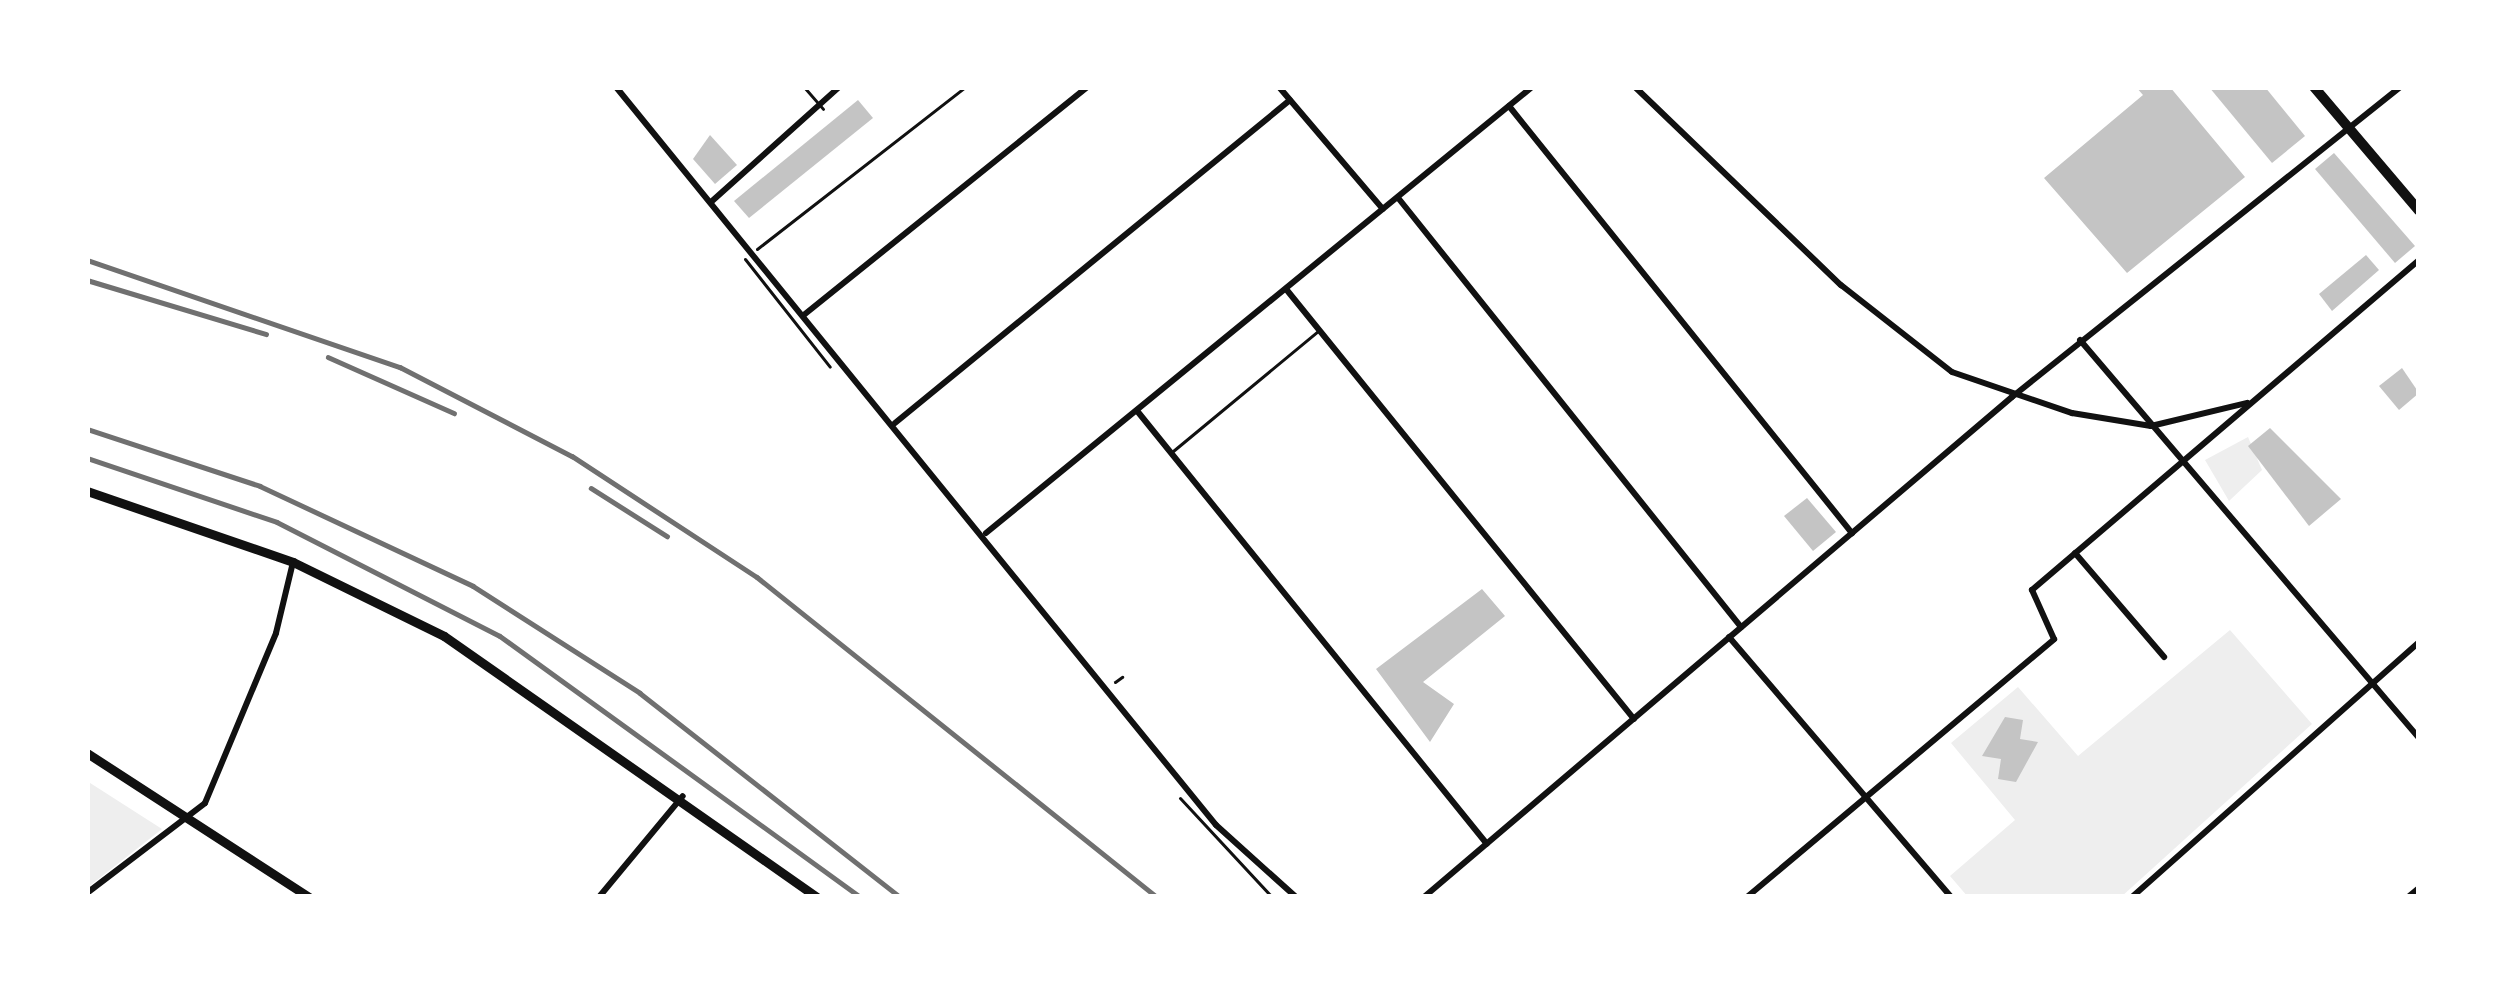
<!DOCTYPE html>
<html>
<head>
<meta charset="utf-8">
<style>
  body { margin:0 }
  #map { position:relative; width:2506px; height:984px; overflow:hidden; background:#fff; font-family:"IBM Plex Sans",sans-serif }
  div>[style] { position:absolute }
  .green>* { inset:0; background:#eee }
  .building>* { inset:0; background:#c4c4c4 }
  .path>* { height:3px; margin:-1.5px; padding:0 1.5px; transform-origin:1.5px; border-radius:1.5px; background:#111 }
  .service>* { height:3px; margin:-1.5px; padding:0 1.5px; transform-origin:1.5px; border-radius:1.5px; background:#111 }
  .minor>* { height:6px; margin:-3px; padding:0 3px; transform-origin:3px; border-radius:3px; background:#111 }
  .secondary>* { height:9px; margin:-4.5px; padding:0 4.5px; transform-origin:4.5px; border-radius:4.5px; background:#111 }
  .primary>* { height:10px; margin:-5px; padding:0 5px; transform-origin:5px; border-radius:5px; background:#111 }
  .rail>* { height:4.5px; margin:-2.25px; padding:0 2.25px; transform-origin:2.25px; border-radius:2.25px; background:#707070 }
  span { translate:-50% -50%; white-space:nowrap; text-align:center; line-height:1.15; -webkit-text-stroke:10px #fff; paint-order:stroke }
  .frame { position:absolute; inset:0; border:90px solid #fff; pointer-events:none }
</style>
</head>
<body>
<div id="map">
  <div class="green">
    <i style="clip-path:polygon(2248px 437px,2262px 470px,2229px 501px,2205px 460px)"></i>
    <i style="clip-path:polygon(2230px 630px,2312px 724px,2121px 897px,1968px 897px,1950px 876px,2015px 820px,1951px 743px,2018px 687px,2078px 756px)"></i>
    <i style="clip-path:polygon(87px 781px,162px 829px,87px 888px)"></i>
  </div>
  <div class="building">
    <i style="clip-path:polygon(2136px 87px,2170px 87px,2245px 177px,2127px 273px,2044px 178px,2143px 95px)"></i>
    <i style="clip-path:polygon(2209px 87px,2265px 87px,2305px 136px,2272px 163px)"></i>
    <i style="clip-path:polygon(858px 100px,873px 118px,749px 218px,734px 201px)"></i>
    <i style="clip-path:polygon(710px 135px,737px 165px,715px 184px,693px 159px)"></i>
    <i style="clip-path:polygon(2334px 153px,2415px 246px,2395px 263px,2315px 169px)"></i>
    <i style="clip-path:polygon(2366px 255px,2379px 270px,2332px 311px,2319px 294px)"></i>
    <i style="clip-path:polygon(2402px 368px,2419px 393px,2399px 410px,2379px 386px)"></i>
    <i style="clip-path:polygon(2270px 428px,2341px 499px,2309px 526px,2248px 446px)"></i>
    <i style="clip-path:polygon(1807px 498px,1836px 532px,1813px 551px,1784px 516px)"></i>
    <i style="clip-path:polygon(1482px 589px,1505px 616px,1423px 682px,1454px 704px,1430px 742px,1376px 669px)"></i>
    <i style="clip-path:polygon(2005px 717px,2023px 720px,2020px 739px,2038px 742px,2016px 782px,1998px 779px,2001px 759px,1982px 756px)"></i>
  </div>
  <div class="path">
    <i style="left:757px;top:249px;width:264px;rotate:-37.9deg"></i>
    <i style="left:745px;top:259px;width:137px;rotate:51.8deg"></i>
    <i style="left:1115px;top:682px;width:9px;rotate:-36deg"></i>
    <i style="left:1180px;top:798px;width:135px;rotate:47.1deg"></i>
  </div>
  <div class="service">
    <i style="left:804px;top:87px;width:29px;rotate:49deg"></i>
    <i style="left:1173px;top:451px;width:188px;rotate:-39.6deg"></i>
  </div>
  <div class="minor">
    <i style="left:616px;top:87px;width:951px;rotate:50.89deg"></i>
    <i style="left:1216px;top:825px;width:108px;rotate:42deg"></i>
    <i style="left:1279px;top:87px;width:160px;rotate:49.6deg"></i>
    <i style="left:1635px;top:87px;width:286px;rotate:43.9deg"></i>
    <i style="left:1841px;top:285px;width:141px;rotate:38.1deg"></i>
    <i style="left:1952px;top:372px;width:127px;rotate:18.9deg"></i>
    <i style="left:2072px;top:413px;width:80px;rotate:9.3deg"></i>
    <i style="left:2151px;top:426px;width:99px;rotate:-13.5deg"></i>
    <i style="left:1509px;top:106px;width:548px;rotate:51.23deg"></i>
    <i style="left:1399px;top:199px;width:548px;rotate:51.37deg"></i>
    <i style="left:711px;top:202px;width:172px;rotate:-41.9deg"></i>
    <i style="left:1286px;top:289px;width:553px;rotate:51.02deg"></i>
    <i style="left:805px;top:314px;width:362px;rotate:-38.8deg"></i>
    <i style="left:2080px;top:340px;width:523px;rotate:49.58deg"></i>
    <i style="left:1138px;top:412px;width:555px;rotate:51.07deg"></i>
    <i style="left:895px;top:423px;width:510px;rotate:-39.27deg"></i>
    <i style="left:986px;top:533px;width:705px;rotate:-39.24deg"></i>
    <i style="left:2075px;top:553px;width:137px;rotate:49.4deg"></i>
    <i style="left:1729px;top:637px;width:342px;rotate:49.5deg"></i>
    <i style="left:87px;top:893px;width:148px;rotate:-37.3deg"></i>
    <i style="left:205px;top:803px;width:184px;rotate:-67.3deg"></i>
    <i style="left:276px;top:633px;width:73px;rotate:-76.5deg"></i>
    <i style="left:599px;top:897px;width:131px;rotate:-50.3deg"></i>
    <i style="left:1424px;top:897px;width:772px;rotate:-40.38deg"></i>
    <i style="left:2012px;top:397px;width:497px;rotate:-38.6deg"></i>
    <i style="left:1747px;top:897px;width:401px;rotate:-40deg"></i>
    <i style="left:2054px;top:639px;width:54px;rotate:-114.2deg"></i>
    <i style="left:2032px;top:590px;width:509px;rotate:-40.45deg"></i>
    <i style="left:2132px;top:897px;width:384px;rotate:-41.6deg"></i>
    <i style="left:2408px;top:897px;width:14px;rotate:-39deg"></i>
  </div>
  <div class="secondary">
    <i style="left:87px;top:491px;width:218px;rotate:19deg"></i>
    <i style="left:293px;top:562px;width:168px;rotate:26.1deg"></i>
    <i style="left:444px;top:636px;width:455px;rotate:35deg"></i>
    <i style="left:87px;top:753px;width:265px;rotate:33deg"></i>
  </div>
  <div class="primary">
    <i style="left:2314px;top:87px;width:162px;rotate:49.7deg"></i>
  </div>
  <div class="rail">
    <i style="left:87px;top:260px;width:331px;rotate:18.9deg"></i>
    <i style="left:400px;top:367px;width:194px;rotate:27.4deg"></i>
    <i style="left:572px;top:456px;width:221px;rotate:33.2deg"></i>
    <i style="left:757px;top:577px;width:512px;rotate:38.66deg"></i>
    <i style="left:87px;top:280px;width:187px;rotate:16.8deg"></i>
    <i style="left:328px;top:357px;width:138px;rotate:24deg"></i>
    <i style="left:87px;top:429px;width:182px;rotate:18.2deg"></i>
    <i style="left:260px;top:486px;width:235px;rotate:25.1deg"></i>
    <i style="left:473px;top:586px;width:198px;rotate:32.6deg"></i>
    <i style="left:640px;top:693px;width:330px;rotate:38.1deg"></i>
    <i style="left:87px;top:458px;width:200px;rotate:18.6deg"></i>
    <i style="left:277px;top:522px;width:250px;rotate:27.1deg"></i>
    <i style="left:500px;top:636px;width:445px;rotate:35.9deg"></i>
    <i style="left:591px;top:488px;width:90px;rotate:32.3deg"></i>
  </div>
  <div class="frame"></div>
</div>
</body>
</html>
